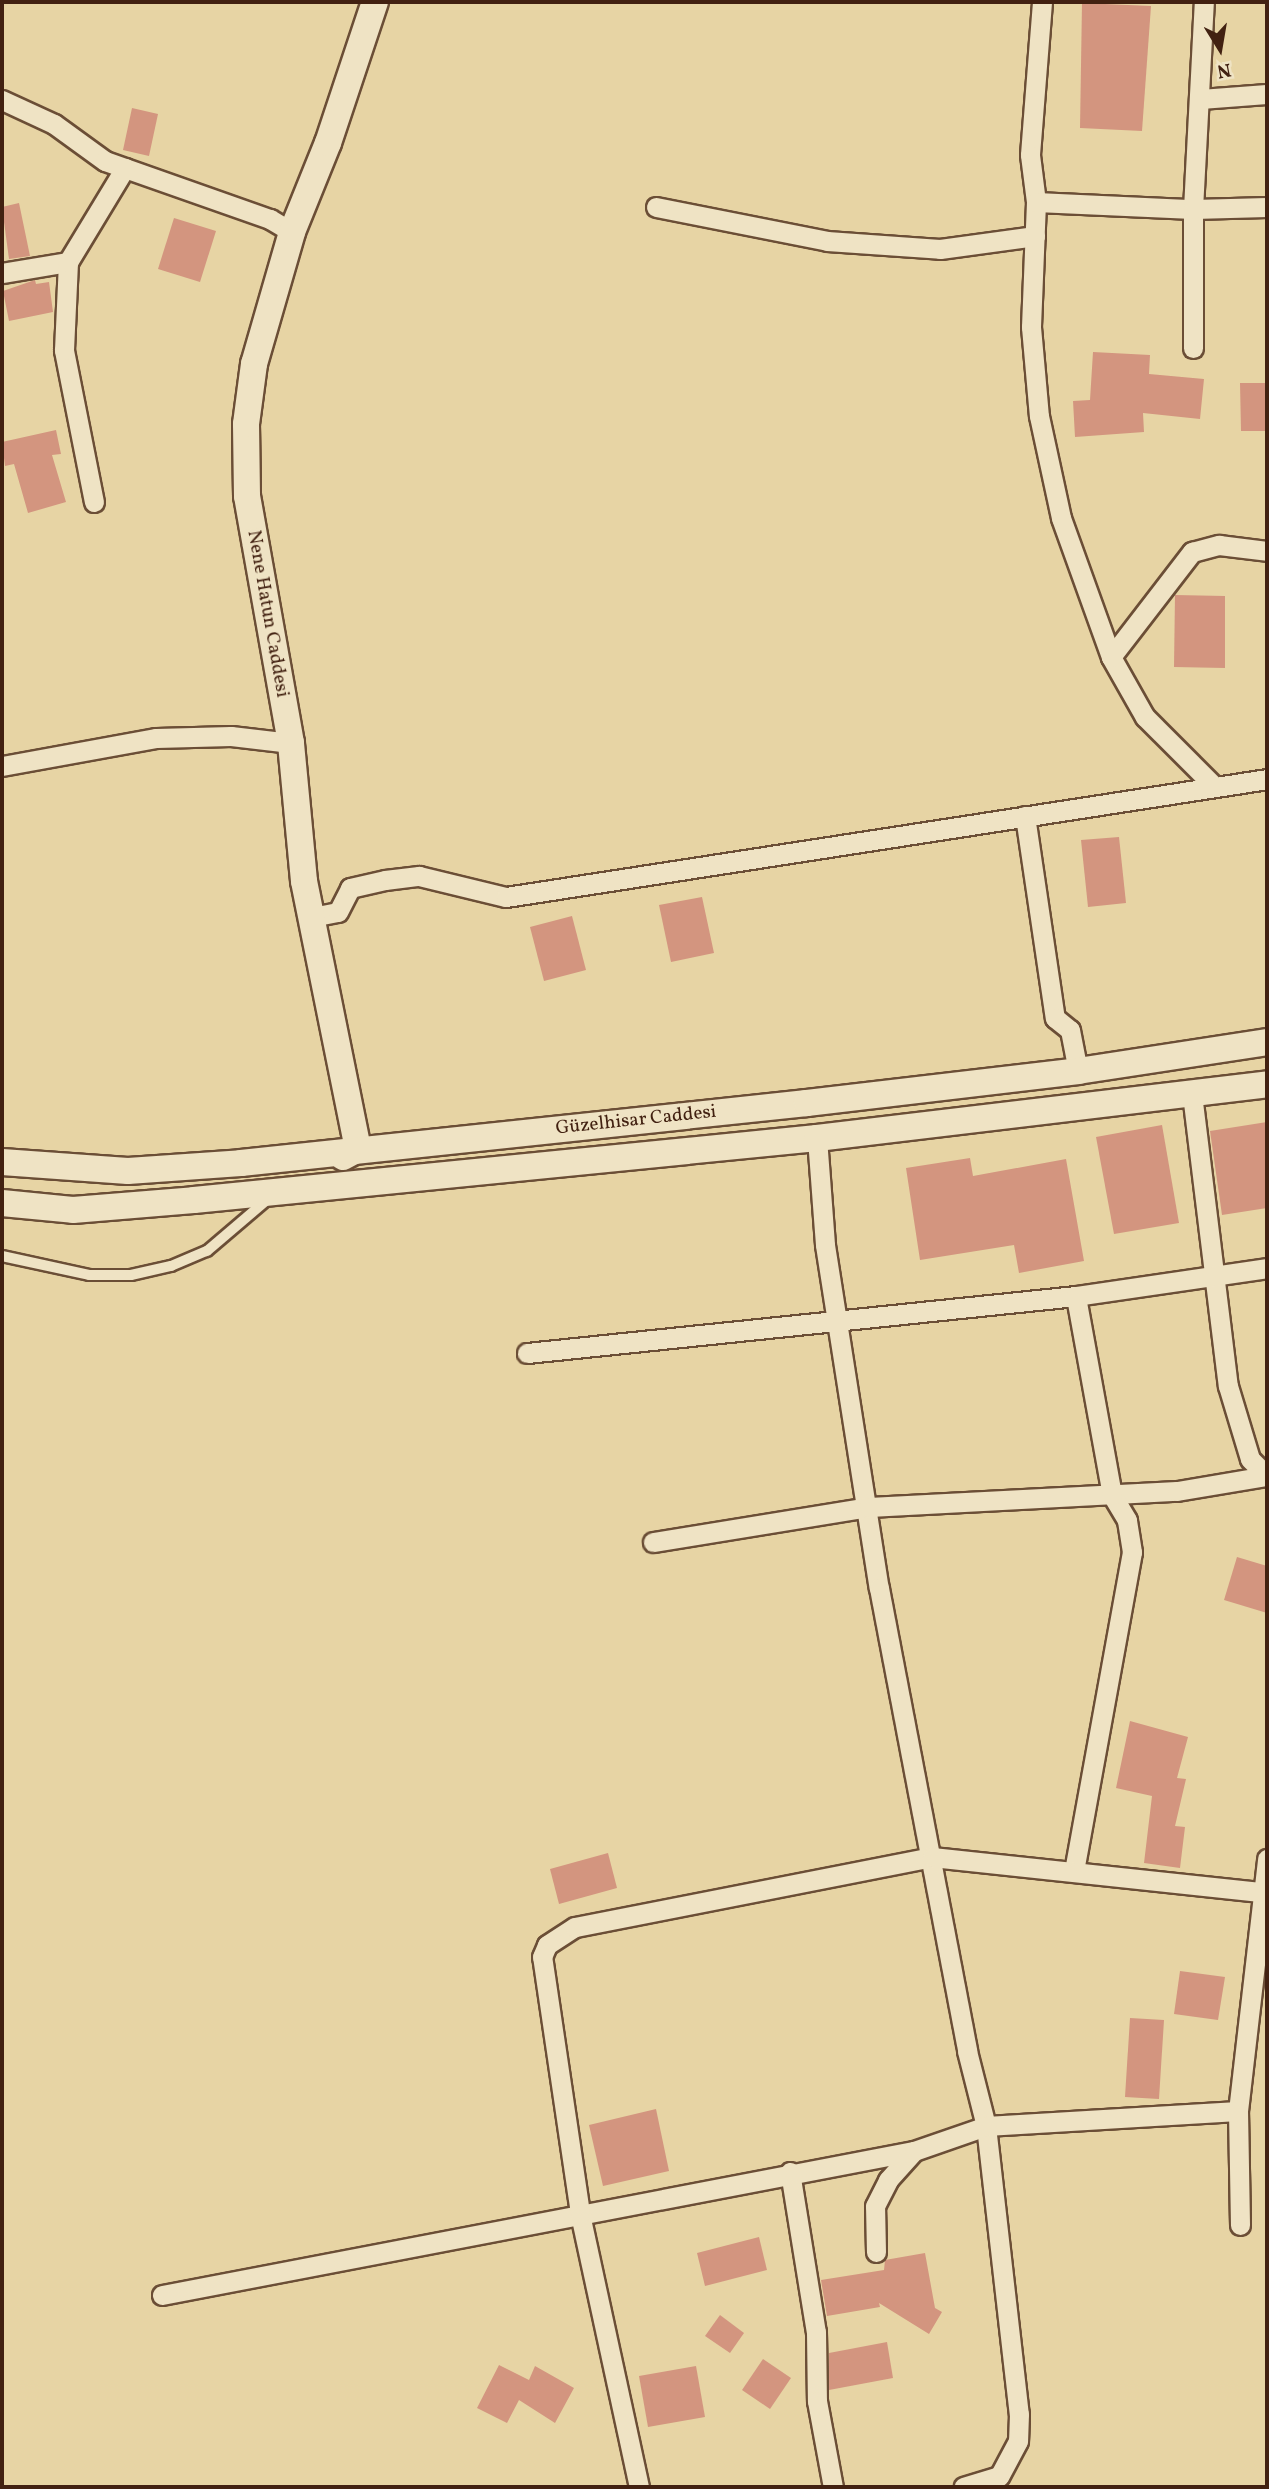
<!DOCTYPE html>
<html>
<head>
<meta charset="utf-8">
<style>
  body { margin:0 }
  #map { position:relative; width:1269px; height:2489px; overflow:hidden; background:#e7d4a4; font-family:Vollkorn,serif }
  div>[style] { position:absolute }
  .building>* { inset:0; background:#d3957f }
  .roads { filter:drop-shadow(2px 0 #6b4e36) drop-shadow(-2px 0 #6b4e36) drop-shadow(0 2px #6b4e36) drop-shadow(0 -2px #6b4e36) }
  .lane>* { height:10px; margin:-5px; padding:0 5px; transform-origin:5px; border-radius:5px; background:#efe3c4 }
  .street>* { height:19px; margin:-9.5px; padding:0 9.5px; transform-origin:9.5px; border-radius:9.5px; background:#efe3c4 }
  .secondary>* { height:26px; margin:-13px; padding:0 13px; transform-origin:13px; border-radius:13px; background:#efe3c4 }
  span { translate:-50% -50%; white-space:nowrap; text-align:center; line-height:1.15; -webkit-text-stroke:6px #efe3c4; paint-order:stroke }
  .street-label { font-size:19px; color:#422111 }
  .frame { position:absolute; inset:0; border:4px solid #422111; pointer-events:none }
  .north { position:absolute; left:1185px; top:14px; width:70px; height:70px; -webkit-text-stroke:5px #efe3c4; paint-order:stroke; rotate:169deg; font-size:19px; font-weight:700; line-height:28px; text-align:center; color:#422111 }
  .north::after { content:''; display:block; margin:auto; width:24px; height:32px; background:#422111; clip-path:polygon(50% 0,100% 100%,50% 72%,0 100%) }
</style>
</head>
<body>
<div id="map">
  <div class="building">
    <i style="clip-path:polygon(1082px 3px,1151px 6px,1142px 131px,1080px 128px)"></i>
    <i style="clip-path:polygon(132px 108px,158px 114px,149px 156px,123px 150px)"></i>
    <i style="clip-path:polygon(19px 203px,30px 256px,9px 259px,2px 207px)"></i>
    <i style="clip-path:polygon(174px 218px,216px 231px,200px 282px,158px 269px)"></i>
    <i style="clip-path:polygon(35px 280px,36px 284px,49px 282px,53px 312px,9px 321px,3px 291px)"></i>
    <i style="clip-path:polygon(1093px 352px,1150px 355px,1149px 374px,1204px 379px,1200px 419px,1143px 413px,1144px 432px,1075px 437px,1073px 401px,1090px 400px)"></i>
    <i style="clip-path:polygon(1240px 383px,1267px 383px,1267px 431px,1241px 431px)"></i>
    <i style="clip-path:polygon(56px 430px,61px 454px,52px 455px,66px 502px,28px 513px,14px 464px,5px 466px,2px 442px)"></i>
    <i style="clip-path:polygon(1175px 595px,1225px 596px,1225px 668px,1174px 667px)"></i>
    <i style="clip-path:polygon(1119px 837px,1126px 903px,1088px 907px,1081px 840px)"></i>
    <i style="clip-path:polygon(702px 897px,714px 953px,671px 962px,659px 905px)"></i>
    <i style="clip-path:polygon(572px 916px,586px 970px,544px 981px,530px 927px)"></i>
    <i style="clip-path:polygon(1267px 1122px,1267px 1208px,1222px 1215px,1210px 1131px)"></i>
    <i style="clip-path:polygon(1162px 1125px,1179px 1223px,1114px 1234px,1096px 1137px)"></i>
    <i style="clip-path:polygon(970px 1158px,973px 1176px,1066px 1159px,1084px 1261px,1019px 1273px,1014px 1245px,920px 1260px,906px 1168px)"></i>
    <i style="clip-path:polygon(1237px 1557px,1267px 1566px,1267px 1613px,1224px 1600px)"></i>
    <i style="clip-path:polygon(1130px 1721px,1188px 1737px,1177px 1778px,1186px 1779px,1175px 1826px,1185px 1827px,1180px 1868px,1144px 1863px,1152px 1796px,1116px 1788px)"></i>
    <i style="clip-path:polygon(608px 1853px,617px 1888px,559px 1904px,550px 1869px)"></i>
    <i style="clip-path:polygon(1180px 1971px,1225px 1977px,1218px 2020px,1174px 2014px)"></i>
    <i style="clip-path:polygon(1130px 2018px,1164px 2020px,1159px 2099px,1125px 2097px)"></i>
    <i style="clip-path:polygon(656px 2109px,669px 2171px,603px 2186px,589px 2125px)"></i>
    <i style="clip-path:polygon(759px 2237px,767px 2270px,705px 2286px,697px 2253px)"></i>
    <i style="clip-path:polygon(925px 2253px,935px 2308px,942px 2312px,929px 2334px,879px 2303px,880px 2307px,827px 2316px,821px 2280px,884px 2270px,885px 2260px)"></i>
    <i style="clip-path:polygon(720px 2315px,744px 2333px,730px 2353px,705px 2336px)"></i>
    <i style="clip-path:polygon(887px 2342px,893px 2378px,829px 2390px,829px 2353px)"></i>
    <i style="clip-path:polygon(763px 2359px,791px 2378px,770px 2409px,742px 2390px)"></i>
    <i style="clip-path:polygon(499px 2365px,529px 2380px,535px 2366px,574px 2388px,555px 2423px,519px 2400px,507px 2423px,477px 2408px)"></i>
    <i style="clip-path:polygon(696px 2366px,705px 2417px,648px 2427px,639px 2376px)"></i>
  </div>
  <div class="roads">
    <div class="lane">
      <i style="left:2px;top:1256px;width:89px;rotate:12.3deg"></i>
      <i style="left:89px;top:1275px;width:42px"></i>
      <i style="left:131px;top:1275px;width:41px;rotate:-12.7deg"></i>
      <i style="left:171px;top:1266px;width:39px;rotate:-23deg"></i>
      <i style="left:207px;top:1251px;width:79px;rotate:-40.4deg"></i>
    </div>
    <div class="street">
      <i style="left:1042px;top:2px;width:153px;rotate:94.5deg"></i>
      <i style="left:1030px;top:155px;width:47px;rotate:82.7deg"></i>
      <i style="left:1036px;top:202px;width:125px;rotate:92.3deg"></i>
      <i style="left:1031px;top:327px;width:89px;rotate:84.9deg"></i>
      <i style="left:1039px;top:416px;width:104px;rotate:77.8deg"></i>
      <i style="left:1061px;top:518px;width:148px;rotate:70.2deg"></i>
      <i style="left:1111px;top:657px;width:69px;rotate:60.5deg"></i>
      <i style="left:1145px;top:717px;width:95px;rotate:45deg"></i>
      <i style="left:1200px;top:99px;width:67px;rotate:-4.3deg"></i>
      <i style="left:2px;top:100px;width:57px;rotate:24.8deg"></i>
      <i style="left:54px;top:124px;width:63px;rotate:36deg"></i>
      <i style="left:105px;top:161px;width:175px;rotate:19.4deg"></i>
      <i style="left:270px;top:219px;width:26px;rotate:31deg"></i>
      <i style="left:1036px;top:202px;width:157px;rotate:2.6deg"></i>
      <i style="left:1193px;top:209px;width:74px;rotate:-1.5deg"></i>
      <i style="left:656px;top:207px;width:174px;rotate:11.2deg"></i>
      <i style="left:827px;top:241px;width:113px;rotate:4deg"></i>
      <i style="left:940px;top:249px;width:96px;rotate:-7.8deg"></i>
      <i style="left:2px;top:273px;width:67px;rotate:-9.5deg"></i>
      <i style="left:1193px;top:348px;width:139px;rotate:-90deg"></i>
      <i style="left:1193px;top:209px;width:207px;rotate:-87deg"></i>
      <i style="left:94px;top:502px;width:155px;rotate:-101.2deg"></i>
      <i style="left:64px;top:350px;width:88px;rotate:-87.4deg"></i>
      <i style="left:68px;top:262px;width:110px;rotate:-58.8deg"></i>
      <i style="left:1111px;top:657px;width:133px;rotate:-52.4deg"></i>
      <i style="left:1192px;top:552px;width:28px;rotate:-15deg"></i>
      <i style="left:1219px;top:545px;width:48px;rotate:7.1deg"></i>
      <i style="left:2px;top:766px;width:157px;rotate:-10.3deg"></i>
      <i style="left:156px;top:738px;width:75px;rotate:-1.5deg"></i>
      <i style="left:231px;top:736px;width:60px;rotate:6.7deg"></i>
      <i style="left:1025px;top:816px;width:204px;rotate:81.6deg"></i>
      <i style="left:1055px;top:1018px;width:19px;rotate:39deg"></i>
      <i style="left:1070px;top:1030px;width:42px;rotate:79deg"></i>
      <i style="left:312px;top:917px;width:26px;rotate:-11deg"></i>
      <i style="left:338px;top:912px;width:27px;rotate:-63deg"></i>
      <i style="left:350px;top:888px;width:36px;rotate:-13deg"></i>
      <i style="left:385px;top:880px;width:34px;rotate:-7deg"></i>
      <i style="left:419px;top:876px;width:89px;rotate:13.6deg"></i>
      <i style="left:506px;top:897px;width:770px;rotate:-8.81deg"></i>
      <i style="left:1192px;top:1094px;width:294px;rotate:83deg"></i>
      <i style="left:1228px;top:1386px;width:76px;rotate:73.2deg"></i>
      <i style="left:1250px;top:1459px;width:24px;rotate:45deg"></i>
      <i style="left:817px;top:1138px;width:107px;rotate:85.7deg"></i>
      <i style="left:825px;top:1245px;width:347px;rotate:81.1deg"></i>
      <i style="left:879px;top:1588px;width:471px;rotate:79.2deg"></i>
      <i style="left:967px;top:2051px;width:77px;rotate:75.8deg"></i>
      <i style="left:986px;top:2126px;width:290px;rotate:83.5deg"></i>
      <i style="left:1019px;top:2414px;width:27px;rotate:92deg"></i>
      <i style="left:1018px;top:2441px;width:40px;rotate:118deg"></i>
      <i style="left:999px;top:2476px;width:37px;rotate:163deg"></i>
      <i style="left:527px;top:1353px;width:552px;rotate:-5.93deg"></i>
      <i style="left:1076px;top:1296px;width:193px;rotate:-8.3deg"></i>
      <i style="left:653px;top:1542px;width:219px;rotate:-9.2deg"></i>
      <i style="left:869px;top:1507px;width:308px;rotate:-3deg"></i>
      <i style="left:1177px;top:1491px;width:91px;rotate:-9.5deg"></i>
      <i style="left:1074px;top:1871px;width:324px;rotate:-79.7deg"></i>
      <i style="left:1132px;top:1552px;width:32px;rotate:-99deg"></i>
      <i style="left:1127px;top:1520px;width:29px;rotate:-121deg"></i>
      <i style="left:1112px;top:1495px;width:202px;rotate:-100.3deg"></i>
      <i style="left:790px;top:2172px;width:162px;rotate:80.8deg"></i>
      <i style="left:816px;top:2332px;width:69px;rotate:89.2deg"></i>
      <i style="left:817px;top:2401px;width:87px;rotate:79.5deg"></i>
      <i style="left:1240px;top:2225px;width:114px;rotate:-91deg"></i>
      <i style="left:1238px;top:2111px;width:254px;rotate:-83.4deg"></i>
      <i style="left:876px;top:2252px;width:46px;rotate:-91.2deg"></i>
      <i style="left:875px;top:2206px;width:29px;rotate:-63deg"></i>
      <i style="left:888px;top:2180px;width:39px;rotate:-48deg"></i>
      <i style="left:162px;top:2295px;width:766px;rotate:-10.84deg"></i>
      <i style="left:914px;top:2151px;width:76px;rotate:-19.1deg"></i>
      <i style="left:986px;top:2126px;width:252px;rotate:-3.4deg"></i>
      <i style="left:639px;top:2487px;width:280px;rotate:-102.2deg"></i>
      <i style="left:580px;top:2213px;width:259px;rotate:-98.4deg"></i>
      <i style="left:542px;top:1957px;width:13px;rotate:-67deg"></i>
      <i style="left:547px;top:1945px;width:33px;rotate:-33deg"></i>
      <i style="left:575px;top:1927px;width:364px;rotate:-11.1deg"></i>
      <i style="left:932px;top:1857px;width:337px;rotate:6.1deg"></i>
    </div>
    <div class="secondary">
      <i style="left:343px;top:1157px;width:17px;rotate:-28deg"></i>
      <i style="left:358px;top:1149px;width:273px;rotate:-101.4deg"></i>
      <i style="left:304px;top:881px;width:139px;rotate:-95.4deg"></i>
      <i style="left:291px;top:743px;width:251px;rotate:-100.1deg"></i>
      <i style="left:247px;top:496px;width:72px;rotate:-90.8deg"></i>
      <i style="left:246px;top:424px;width:61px;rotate:-82.4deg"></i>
      <i style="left:254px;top:364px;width:137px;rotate:-73.9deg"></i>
      <i style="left:292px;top:232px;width:96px;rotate:-68deg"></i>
      <i style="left:328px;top:143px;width:149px;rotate:-71.6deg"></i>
      <i style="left:2px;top:1162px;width:126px;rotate:4.1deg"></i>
      <i style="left:128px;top:1171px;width:113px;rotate:-4deg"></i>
      <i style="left:241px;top:1163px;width:569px;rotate:-6.05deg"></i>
      <i style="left:807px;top:1103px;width:273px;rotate:-6.7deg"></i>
      <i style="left:1078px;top:1071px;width:191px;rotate:-8.7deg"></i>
      <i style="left:2px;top:1203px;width:71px;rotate:5.6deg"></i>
      <i style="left:73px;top:1210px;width:121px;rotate:-4.7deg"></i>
      <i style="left:194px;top:1200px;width:626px;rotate:-5.68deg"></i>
      <i style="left:817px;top:1138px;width:453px;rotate:-6.8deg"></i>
    </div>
  </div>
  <div class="street-label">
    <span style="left:267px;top:614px;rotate:80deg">Nene Hatun Caddesi</span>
    <span style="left:636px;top:1121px;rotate:-6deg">Güzelhisar Caddesi</span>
  </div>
  <div class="frame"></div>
  <div class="north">N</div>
</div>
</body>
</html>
